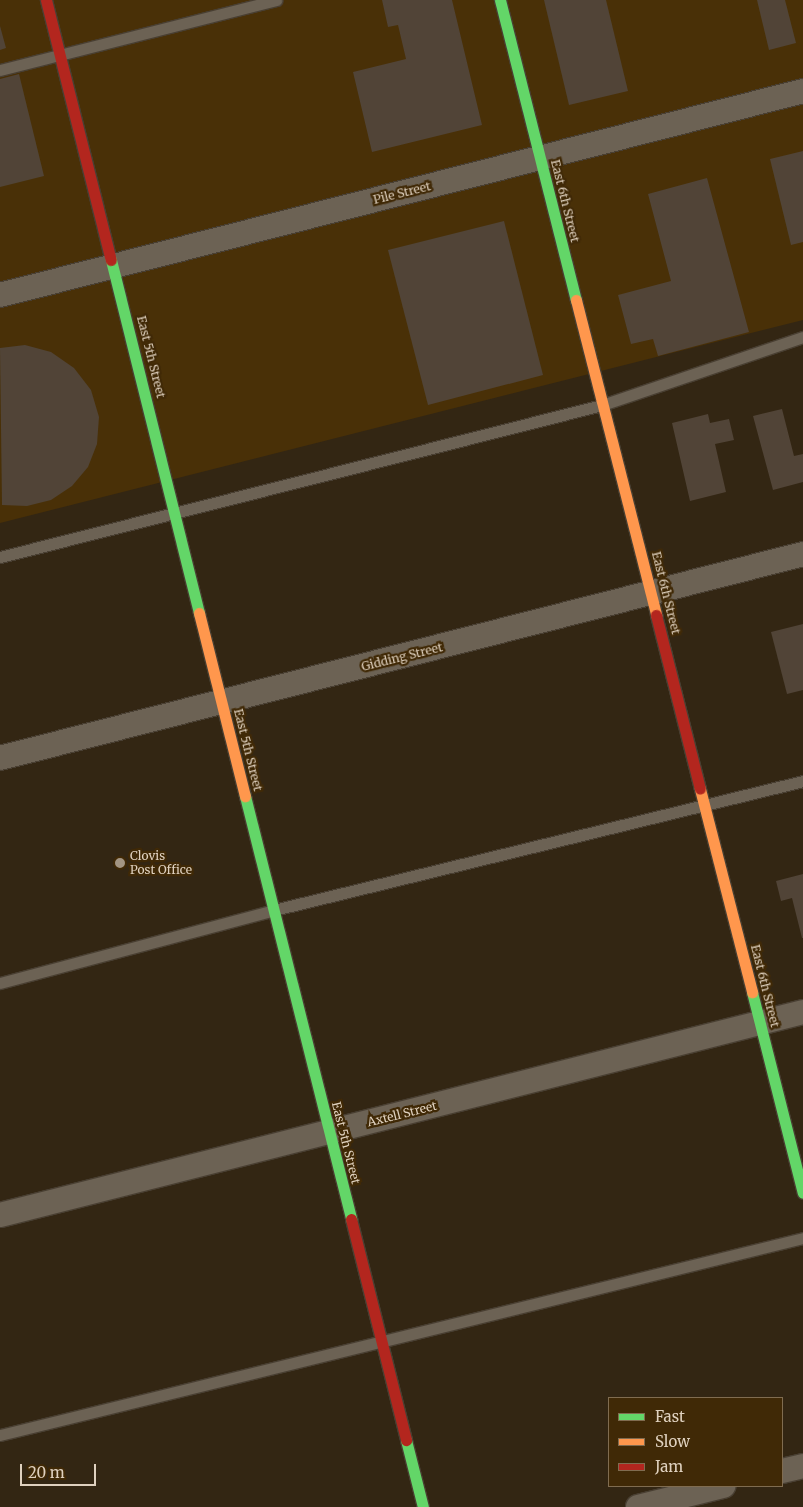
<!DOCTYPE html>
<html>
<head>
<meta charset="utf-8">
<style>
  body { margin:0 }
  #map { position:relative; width:803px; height:1507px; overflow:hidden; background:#332613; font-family:Merriweather,serif }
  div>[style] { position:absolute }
  .built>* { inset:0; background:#493007 }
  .building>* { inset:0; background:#514437 }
  .roads { filter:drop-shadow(1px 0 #493f32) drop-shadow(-1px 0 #493f32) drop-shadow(0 1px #493f32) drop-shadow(0 -1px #493f32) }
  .lane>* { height:11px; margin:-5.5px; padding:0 5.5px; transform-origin:5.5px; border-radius:5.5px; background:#6c6254 }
  .street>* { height:24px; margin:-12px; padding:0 12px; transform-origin:12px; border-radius:12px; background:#6c6254 }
  .fast>* { height:11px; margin:-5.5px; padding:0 5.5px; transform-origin:5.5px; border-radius:5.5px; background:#63d668 }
  .slow>* { height:11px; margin:-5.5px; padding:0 5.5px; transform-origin:5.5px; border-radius:5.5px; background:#ff974d }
  .jam>* { height:11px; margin:-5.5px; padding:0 5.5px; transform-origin:5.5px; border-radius:5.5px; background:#b3261e }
  .dots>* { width:14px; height:14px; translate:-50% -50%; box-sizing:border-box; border:2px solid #402906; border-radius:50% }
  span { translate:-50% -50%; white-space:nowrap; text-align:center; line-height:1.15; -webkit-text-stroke:4.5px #402906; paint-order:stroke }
  .street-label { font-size:12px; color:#dfd1bf }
  .poi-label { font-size:12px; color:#dfd1bf }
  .left { translate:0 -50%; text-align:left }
  .legend { position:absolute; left:608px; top:1397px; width:175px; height:90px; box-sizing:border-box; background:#402906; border:1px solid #806c50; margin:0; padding:6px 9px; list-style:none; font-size:15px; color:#dfd1bf }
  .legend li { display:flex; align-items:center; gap:10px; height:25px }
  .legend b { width:25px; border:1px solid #806c50 }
  .scale { position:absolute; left:20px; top:1464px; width:76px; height:22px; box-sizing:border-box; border:2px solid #dfd1bf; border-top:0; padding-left:6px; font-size:15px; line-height:18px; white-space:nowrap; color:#dfd1bf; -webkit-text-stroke:4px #402906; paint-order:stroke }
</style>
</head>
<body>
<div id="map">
  <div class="built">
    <i style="clip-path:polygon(0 0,803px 0,803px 320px,0 523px)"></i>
  </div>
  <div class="building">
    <i style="clip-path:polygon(382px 0,452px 0,482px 125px,372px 152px,353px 72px,406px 59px,398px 25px,388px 27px)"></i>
    <i style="clip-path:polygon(544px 0,606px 0,628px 91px,569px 105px)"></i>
    <i style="clip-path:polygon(757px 0,785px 0,796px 43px,769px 50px)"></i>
    <i style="clip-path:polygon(0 26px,6px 48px,0 50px)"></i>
    <i style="clip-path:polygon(19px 74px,44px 176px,0 187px,0 79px)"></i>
    <i style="clip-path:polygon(803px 151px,803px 242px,791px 245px,770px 159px)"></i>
    <i style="clip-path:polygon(707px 178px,749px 332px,658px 356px,653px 339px,631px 344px,618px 295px,671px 281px,648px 194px)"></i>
    <i style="clip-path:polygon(504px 221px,543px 375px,428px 405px,388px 250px)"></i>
    <i style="clip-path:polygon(25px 345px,51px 352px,74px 368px,91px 390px,99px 417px,97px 444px,88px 467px,72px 486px,51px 500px,27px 506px,2px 505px,0 348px)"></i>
    <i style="clip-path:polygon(782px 409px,794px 456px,803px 454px,803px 482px,773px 490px,753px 416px)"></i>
    <i style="clip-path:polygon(708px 414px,710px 423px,729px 419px,734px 440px,715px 444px,726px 492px,690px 501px,672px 423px)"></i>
    <i style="clip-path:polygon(803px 624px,803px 690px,787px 694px,771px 632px)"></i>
    <i style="clip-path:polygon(803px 874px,803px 938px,802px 938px,792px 898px,781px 901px,776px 881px)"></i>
  </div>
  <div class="roads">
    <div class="lane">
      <i style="left:0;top:70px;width:285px;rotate:-14.2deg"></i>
      <i style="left:0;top:557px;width:621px;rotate:-14.17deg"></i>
      <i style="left:602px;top:405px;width:212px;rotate:-18.7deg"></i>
      <i style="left:0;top:983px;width:284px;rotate:-14.9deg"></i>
      <i style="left:274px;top:910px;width:545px;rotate:-13.7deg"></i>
      <i style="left:0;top:1435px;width:827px;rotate:-13.78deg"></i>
    </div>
    <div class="street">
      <i style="left:0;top:295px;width:829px;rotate:-14.25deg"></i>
      <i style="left:0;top:758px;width:829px;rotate:-14.25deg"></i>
      <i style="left:0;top:1215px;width:828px;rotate:-14.19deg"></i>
      <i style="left:782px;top:1471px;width:22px;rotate:-13deg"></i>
      <i style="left:638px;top:1507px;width:88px;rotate:-13.9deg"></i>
    </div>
    <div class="fast">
      <i style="left:500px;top:0;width:309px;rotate:75.8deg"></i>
      <i style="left:111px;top:260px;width:364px;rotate:76deg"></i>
      <i style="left:245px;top:796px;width:436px;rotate:75.9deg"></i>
      <i style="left:752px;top:992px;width:207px;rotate:75.8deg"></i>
      <i style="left:406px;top:1440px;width:69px;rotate:75.8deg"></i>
    </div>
    <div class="slow">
      <i style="left:576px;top:300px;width:325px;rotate:75.7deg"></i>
      <i style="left:199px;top:613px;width:189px;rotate:75.9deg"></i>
      <i style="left:700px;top:789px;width:210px;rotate:75.6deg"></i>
    </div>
    <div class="jam">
      <i style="left:46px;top:0;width:268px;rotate:76deg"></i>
      <i style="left:656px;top:615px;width:179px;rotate:75.8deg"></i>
      <i style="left:351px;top:1219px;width:228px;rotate:76deg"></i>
    </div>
  </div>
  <div class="dots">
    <i style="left:120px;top:863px;background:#a39583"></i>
  </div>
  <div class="street-label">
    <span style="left:402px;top:193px;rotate:-14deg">Pile Street</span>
    <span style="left:565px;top:201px;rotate:76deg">East 6th Street</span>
    <span style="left:151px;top:357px;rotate:76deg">East 5th Street</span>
    <span style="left:666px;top:593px;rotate:76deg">East 6th Street</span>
    <span style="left:402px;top:657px;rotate:-14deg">Gidding Street</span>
    <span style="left:248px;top:750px;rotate:76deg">East 5th Street</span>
    <span style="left:765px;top:986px;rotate:76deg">East 6th Street</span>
    <span style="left:402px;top:1114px;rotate:-14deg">Axtell Street</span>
    <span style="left:346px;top:1143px;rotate:76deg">East 5th Street</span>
  </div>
  <div class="poi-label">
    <span class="left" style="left:130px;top:863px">Clovis<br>Post Office</span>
  </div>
  <ul class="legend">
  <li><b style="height:6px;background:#63d668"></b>Fast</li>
  <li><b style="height:6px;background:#ff974d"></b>Slow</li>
  <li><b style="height:6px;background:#b3261e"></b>Jam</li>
  </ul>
  <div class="scale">20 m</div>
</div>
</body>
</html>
